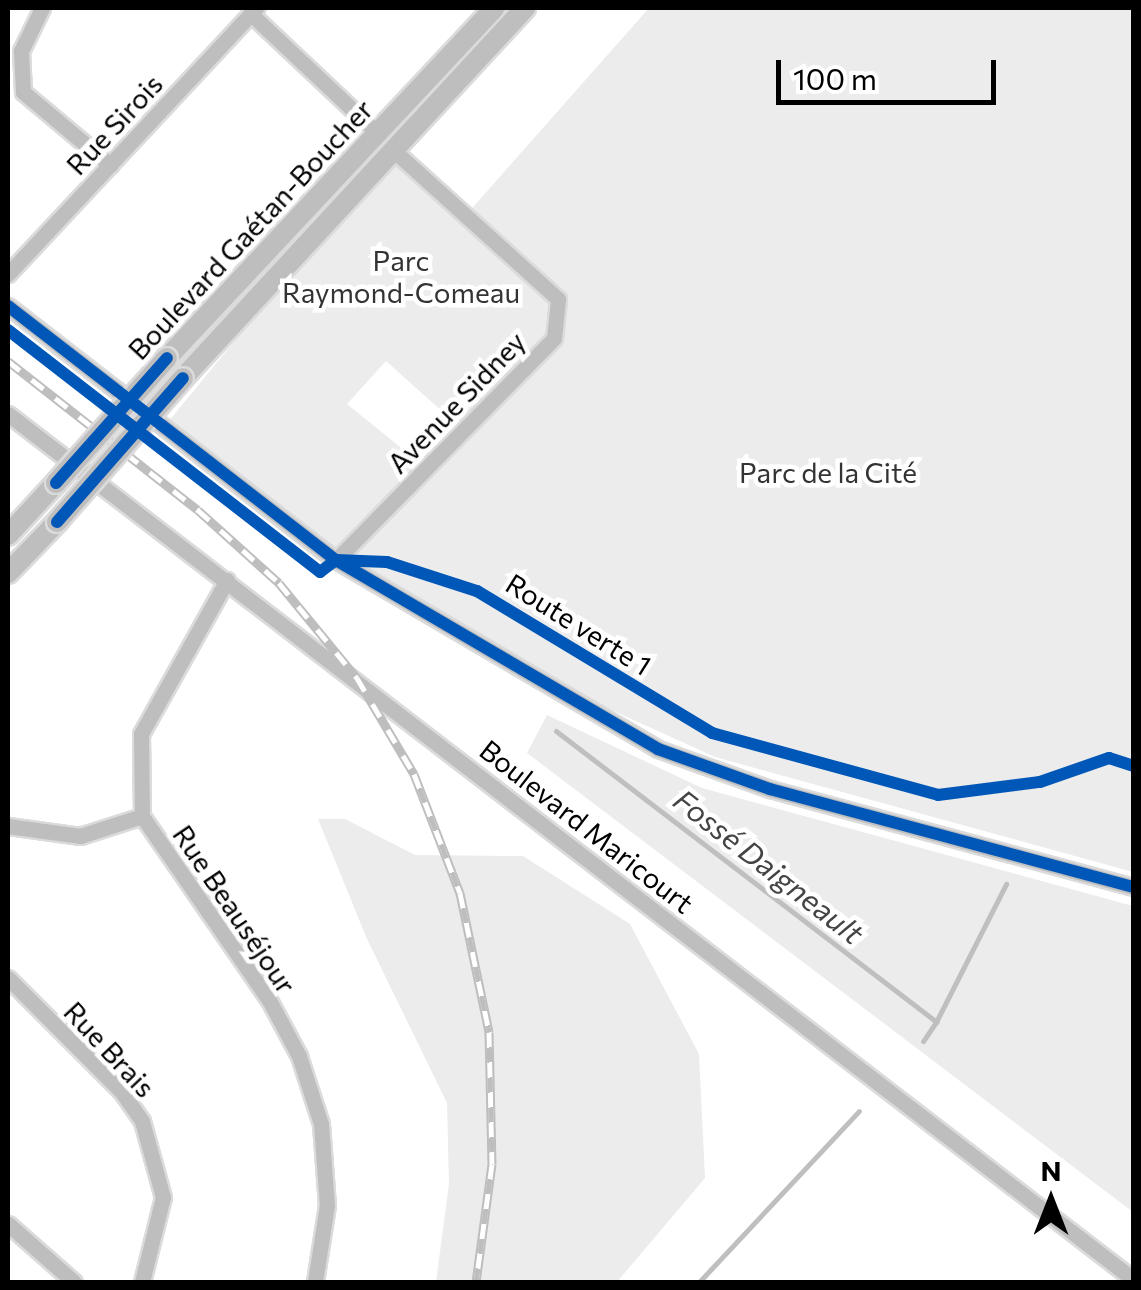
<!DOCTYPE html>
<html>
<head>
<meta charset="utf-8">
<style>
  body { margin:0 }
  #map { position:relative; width:1141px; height:1290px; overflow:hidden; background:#fff; font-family:Commissioner,sans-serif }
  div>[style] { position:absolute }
  .green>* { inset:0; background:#ececec }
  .stream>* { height:5px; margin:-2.5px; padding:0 2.5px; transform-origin:2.5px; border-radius:2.5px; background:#bfbfbf }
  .roads { filter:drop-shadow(2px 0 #dbdbdb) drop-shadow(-2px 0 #dbdbdb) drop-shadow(0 2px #dbdbdb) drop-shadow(0 -2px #dbdbdb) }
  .minor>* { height:15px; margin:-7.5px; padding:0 7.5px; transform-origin:7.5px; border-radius:7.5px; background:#bebebe }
  .major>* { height:20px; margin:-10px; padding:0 10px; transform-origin:10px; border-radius:10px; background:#bebebe }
  .rail>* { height:9px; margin-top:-4.5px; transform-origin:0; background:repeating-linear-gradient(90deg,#fff 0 15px,#bebebe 0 30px); box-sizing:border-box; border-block:2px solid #bebebe }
  .bridges { filter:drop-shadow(2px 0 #dbdbdb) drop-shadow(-2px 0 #dbdbdb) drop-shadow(0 2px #dbdbdb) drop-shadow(0 -2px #dbdbdb) }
  .major-bridge>* { height:20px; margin:-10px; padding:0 10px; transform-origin:10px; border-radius:10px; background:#bebebe }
  .cycleway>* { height:12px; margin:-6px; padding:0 6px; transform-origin:6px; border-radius:6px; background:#0057b8 }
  span { translate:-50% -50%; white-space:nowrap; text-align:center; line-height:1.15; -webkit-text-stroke:9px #fff; paint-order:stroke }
  .street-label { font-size:28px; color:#000 }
  .park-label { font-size:28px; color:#333 }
  .water-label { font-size:30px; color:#444; font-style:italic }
  .frame { position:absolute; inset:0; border:10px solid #000; pointer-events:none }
  .north { position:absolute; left:1001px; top:1150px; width:100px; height:100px; -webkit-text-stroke:8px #fff; paint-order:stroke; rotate:0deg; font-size:28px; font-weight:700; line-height:40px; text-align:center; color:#000 }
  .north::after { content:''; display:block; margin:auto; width:35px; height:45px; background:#000; clip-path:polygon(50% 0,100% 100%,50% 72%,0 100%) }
  .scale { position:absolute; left:776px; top:60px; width:220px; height:45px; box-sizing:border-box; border:5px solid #000; border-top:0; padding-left:12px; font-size:30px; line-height:35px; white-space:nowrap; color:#000; -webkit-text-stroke:8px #fff; paint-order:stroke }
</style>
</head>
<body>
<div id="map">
  <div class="green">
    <i style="clip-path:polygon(649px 8px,1133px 8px,1133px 872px,715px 757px,594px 702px,342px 558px,464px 431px,386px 361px,347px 404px,426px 468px,336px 560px,164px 427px,392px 149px,466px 215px)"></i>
    <i style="clip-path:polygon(547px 715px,702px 788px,1133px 906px,1133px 1212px,527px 753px)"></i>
    <i style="clip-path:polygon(318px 819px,345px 819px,415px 855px,523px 856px,630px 924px,699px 1054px,705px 1178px,617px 1282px,436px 1282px,449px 1184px,447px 1103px,367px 939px)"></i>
  </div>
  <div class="stream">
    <i style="left:556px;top:731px;width:479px;rotate:37.4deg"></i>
    <i style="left:936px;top:1022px;width:23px;rotate:124deg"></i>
    <i style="left:936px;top:1022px;width:155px;rotate:-63.1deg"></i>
    <i style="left:699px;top:1282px;width:234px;rotate:-46.9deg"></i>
  </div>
  <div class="roads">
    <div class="minor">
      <i style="left:42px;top:8px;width:48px;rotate:116deg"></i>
      <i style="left:21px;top:51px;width:41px;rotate:87.2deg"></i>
      <i style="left:23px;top:92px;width:114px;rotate:40deg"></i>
      <i style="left:251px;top:14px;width:172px;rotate:43.3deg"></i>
      <i style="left:8px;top:274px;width:364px;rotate:-47deg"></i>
      <i style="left:8px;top:306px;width:415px;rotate:37.8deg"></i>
      <i style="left:336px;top:560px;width:373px;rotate:30.4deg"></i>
      <i style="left:658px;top:749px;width:119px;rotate:19.7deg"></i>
      <i style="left:770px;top:789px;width:377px;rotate:15.1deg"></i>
      <i style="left:8px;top:414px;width:1421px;rotate:37.56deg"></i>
      <i style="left:336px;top:560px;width:311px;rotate:-45.5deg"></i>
      <i style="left:554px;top:338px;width:39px;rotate:-84deg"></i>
      <i style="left:558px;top:299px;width:224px;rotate:-137.9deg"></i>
      <i style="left:227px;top:580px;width:176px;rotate:119.2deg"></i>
      <i style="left:141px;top:734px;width:82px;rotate:89.3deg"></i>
      <i style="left:142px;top:816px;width:224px;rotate:55.4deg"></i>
      <i style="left:269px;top:1000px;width:64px;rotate:61.8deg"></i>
      <i style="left:299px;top:1056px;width:71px;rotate:72.1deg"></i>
      <i style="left:321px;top:1124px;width:81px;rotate:85.8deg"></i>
      <i style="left:327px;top:1205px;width:78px;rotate:98.9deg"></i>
      <i style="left:8px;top:826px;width:73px;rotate:7.9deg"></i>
      <i style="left:80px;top:836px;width:65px;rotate:-17.9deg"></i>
      <i style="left:8px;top:978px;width:160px;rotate:45deg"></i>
      <i style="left:121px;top:1091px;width:37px;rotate:55deg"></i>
      <i style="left:142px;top:1121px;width:79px;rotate:74.6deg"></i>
      <i style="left:163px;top:1197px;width:88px;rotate:103.9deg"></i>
      <i style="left:8px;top:1224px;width:88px;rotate:41.3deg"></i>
    </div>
    <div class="major">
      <i style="left:167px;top:358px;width:479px;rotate:-46.9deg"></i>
      <i style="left:183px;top:378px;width:504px;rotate:-47.25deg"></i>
      <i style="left:8px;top:535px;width:71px;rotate:-47.3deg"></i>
      <i style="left:8px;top:573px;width:71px;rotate:-46.1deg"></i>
    </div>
  </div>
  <div class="rail">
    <i style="left:8px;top:361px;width:241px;rotate:38.1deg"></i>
    <i style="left:198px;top:510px;width:109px;rotate:42deg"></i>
    <i style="left:279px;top:583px;width:123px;rotate:50.6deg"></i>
    <i style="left:357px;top:678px;width:112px;rotate:59.3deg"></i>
    <i style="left:414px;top:774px;width:128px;rotate:68.9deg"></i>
    <i style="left:460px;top:893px;width:142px;rotate:78.2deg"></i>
    <i style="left:489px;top:1032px;width:132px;rotate:88.7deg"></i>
    <i style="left:492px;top:1164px;width:119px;rotate:97.7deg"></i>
  </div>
  <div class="bridges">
    <div class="major-bridge">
      <i style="left:56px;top:483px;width:167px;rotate:-48.4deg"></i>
      <i style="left:57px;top:522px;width:191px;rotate:-48.8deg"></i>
    </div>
  </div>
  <div class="cycleway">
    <i style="left:8px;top:306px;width:415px;rotate:37.8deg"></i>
    <i style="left:336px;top:560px;width:373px;rotate:30.4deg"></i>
    <i style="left:658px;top:749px;width:119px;rotate:19.7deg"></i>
    <i style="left:770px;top:789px;width:377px;rotate:15.1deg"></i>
    <i style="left:8px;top:330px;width:395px;rotate:37.8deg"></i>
    <i style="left:320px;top:572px;width:20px;rotate:-37deg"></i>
    <i style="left:336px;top:560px;width:51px;rotate:2.2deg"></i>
    <i style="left:387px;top:562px;width:95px;rotate:17.9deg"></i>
    <i style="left:477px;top:591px;width:275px;rotate:31.1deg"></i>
    <i style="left:712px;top:733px;width:234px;rotate:15.3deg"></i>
    <i style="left:938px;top:795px;width:103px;rotate:-7.3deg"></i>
    <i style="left:1040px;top:782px;width:73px;rotate:-19.2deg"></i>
    <i style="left:1109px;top:758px;width:26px;rotate:18deg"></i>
    <i style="left:56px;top:483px;width:167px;rotate:-48.4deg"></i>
    <i style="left:57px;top:522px;width:191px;rotate:-48.8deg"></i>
  </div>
  <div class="street-label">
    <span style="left:114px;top:124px;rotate:-47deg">Rue Sirois</span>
    <span style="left:250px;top:229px;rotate:-47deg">Boulevard Gaétan-Boucher</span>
    <span style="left:456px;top:402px;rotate:-46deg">Avenue Sidney</span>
    <span style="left:579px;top:624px;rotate:32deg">Route verte 1</span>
    <span style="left:587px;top:826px;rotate:38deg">Boulevard Maricourt</span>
    <span style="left:235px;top:909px;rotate:56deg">Rue Beauséjour</span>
    <span style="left:110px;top:1049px;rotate:47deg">Rue Brais</span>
  </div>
  <div class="park-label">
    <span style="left:401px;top:276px">Parc<br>Raymond-Comeau</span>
    <span style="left:828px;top:472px">Parc de la Cité</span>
  </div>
  <div class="water-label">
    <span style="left:769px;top:866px;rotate:38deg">Fossé Daigneault</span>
  </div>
  <div class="frame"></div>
  <div class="north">N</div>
  <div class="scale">100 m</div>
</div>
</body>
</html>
